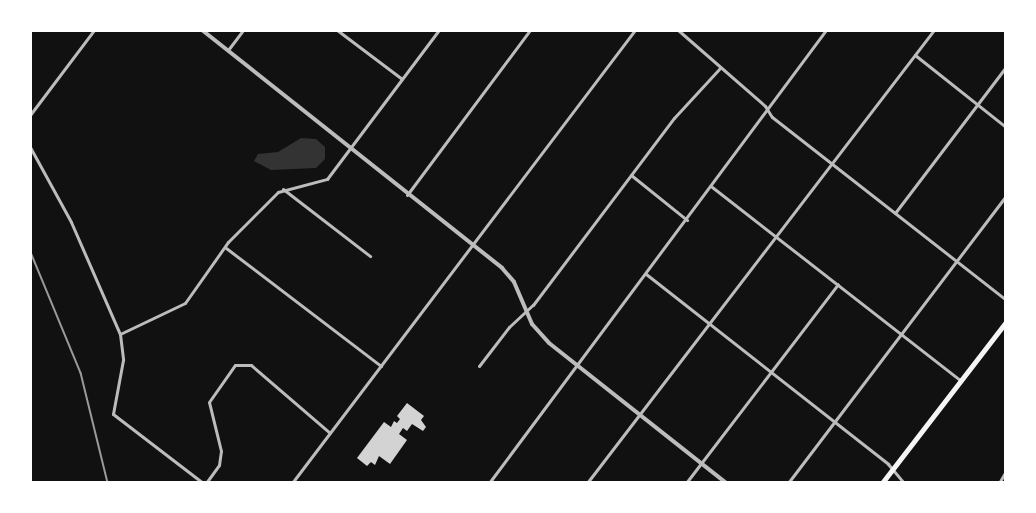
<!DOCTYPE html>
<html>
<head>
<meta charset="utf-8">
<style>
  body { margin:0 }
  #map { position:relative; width:1036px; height:513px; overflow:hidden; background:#111; font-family:"Noto Sans",sans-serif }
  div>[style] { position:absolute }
  .water>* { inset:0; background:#333 }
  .building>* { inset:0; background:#d3d3d3 }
  .minor>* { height:3px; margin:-1.5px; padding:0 1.5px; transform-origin:1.5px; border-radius:1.5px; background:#bcbcbc }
  .tertiary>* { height:4px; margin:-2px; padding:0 2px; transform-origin:2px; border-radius:2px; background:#bcbcbc }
  .secondary>* { height:4.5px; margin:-2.25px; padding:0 2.25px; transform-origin:2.25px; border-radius:2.25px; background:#f5f5f5 }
  .rail>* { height:1.5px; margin:-0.75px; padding:0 0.75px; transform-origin:0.75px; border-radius:0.75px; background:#9a9a9a }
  span { translate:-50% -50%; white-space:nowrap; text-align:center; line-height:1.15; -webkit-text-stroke:4.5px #fff; paint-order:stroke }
  .frame { position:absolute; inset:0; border:32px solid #fff; pointer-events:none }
</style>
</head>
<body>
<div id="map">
  <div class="water">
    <i style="clip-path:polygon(301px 138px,316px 139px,325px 147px,325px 159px,316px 168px,271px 170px,254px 161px,258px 154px,278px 152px)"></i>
  </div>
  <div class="building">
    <i style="clip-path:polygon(407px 403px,424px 416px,421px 420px,426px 427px,423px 431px,412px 424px,407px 431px,403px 428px,399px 434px,407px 440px,390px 464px,379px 456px,375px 465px,371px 462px,367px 466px,357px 458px,384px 422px,391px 427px,394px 421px,397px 423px,400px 419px,397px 416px)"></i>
  </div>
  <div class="minor">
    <i style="left:337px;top:30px;width:81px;rotate:37deg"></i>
    <i style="left:678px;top:30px;width:116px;rotate:41.1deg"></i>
    <i style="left:765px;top:106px;width:13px;rotate:58deg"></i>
    <i style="left:772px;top:117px;width:297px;rotate:38deg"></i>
    <i style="left:228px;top:50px;width:25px;rotate:-53deg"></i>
    <i style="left:915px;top:55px;width:116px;rotate:38.4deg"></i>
    <i style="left:30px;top:115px;width:106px;rotate:-53deg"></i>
    <i style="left:30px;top:147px;width:85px;rotate:61.3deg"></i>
    <i style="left:71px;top:222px;width:122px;rotate:66.4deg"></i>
    <i style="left:120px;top:334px;width:26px;rotate:83deg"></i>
    <i style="left:123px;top:360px;width:55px;rotate:100.5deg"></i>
    <i style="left:113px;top:414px;width:113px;rotate:37.5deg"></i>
    <i style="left:631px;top:175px;width:72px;rotate:38.8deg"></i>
    <i style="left:712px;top:187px;width:316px;rotate:37.9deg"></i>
    <i style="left:283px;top:189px;width:110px;rotate:37.6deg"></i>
    <i style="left:407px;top:195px;width:206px;rotate:-53.3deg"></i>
    <i style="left:895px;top:213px;width:183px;rotate:-52.8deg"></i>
    <i style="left:226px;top:248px;width:195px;rotate:37.3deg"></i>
    <i style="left:646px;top:274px;width:308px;rotate:38.1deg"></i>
    <i style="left:888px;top:464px;width:25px;rotate:50deg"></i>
    <i style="left:120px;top:334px;width:72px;rotate:-25.5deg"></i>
    <i style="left:185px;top:303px;width:75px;rotate:-54.8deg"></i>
    <i style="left:228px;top:242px;width:71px;rotate:-45deg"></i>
    <i style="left:278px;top:192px;width:51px;rotate:-14.9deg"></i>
    <i style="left:327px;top:179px;width:186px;rotate:-53.1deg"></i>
    <i style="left:479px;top:366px;width:49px;rotate:-52.4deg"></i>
    <i style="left:509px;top:327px;width:33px;rotate:-43deg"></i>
    <i style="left:533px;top:305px;width:234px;rotate:-53deg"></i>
    <i style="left:674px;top:118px;width:67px;rotate:-47.4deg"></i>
    <i style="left:206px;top:483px;width:22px;rotate:-54deg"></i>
    <i style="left:219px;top:465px;width:14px;rotate:-82deg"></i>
    <i style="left:221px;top:451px;width:50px;rotate:-103.8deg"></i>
    <i style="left:209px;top:402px;width:45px;rotate:-54.9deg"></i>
    <i style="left:235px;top:365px;width:16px"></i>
    <i style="left:251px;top:365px;width:104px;rotate:40.7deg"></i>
    <i style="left:292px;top:483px;width:568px;rotate:-52.87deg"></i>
    <i style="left:489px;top:483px;width:565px;rotate:-53.35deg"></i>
    <i style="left:587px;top:483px;width:571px;rotate:-52.55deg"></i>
    <i style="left:686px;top:483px;width:250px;rotate:-52.6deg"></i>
    <i style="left:788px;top:483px;width:360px;rotate:-52.8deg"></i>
    <i style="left:999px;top:483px;width:14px;rotate:-60deg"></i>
  </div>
  <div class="tertiary">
    <i style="left:202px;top:30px;width:383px;rotate:38.4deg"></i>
    <i style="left:502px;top:268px;width:18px;rotate:49deg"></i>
    <i style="left:514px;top:282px;width:46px;rotate:66.8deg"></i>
    <i style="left:532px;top:324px;width:25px;rotate:48deg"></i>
    <i style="left:549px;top:343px;width:226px;rotate:38.3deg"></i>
  </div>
  <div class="secondary">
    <i style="left:882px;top:483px;width:203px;rotate:-52.4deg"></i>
  </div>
  <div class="rail">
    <i style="left:30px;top:250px;width:133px;rotate:67.5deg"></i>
    <i style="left:81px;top:373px;width:113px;rotate:76.2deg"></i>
  </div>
  <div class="frame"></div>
</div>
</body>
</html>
